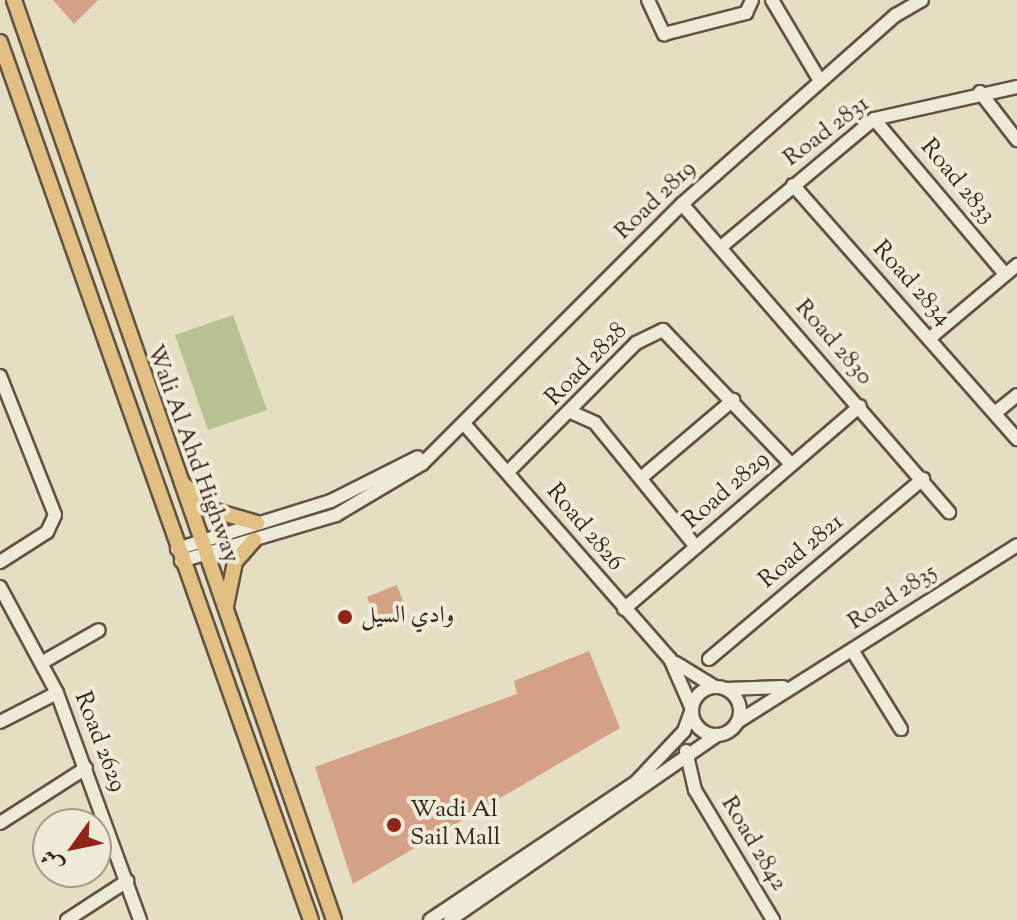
<!DOCTYPE html>
<html>
<head>
<meta charset="utf-8">
<style>
  body { margin:0 }
  #map { position:relative; width:1017px; height:920px; overflow:hidden; background:#e5dec3; font-family:"Sorts Mill Goudy",Amiri,serif }
  div>[style] { position:absolute }
  .green>* { inset:0; background:#b7c192 }
  .building>* { inset:0; background:#d4a187 }
  .roads { filter:drop-shadow(2px 0 #635243) drop-shadow(-2px 0 #635243) drop-shadow(0 2px #635243) drop-shadow(0 -2px #635243) }
  .minor>* { height:12px; margin:-6px; padding:0 6px; transform-origin:6px; border-radius:6px; background:#eeead8 }
  .minor>.ring { margin:-6px; padding:0; box-sizing:content-box; background:none; border:12px solid #eeead8; border-radius:50% }
  .major>* { height:14px; margin:-7px; padding:0 7px; transform-origin:7px; border-radius:7px; background:#e2bf82 }
  .dots>* { width:22px; height:22px; translate:-50% -50%; box-sizing:border-box; border:4px solid #eeead8; border-radius:50% }
  span { translate:-50% -50%; white-space:nowrap; text-align:center; line-height:1.15; -webkit-text-stroke:8px #eeead8; paint-order:stroke }
  .street-label { font-size:24px; color:#382318 }
  .poi-label { font-size:24px; color:#382318 }
  .left { translate:0 -50%; text-align:left }
  .north { position:absolute; left:32px; top:808px; width:80px; height:80px; box-sizing:border-box; background:#eeead8; border:2px solid #a59a8b; border-radius:50%; rotate:237deg; font-size:22px; font-weight:700; line-height:32px; text-align:center; color:#382318 }
  .north::after { content:''; display:block; margin:auto; width:28px; height:36px; background:#8f2418; clip-path:polygon(50% 0,100% 100%,50% 72%,0 100%) }
</style>
</head>
<body>
<div id="map">
  <div class="green">
    <i style="clip-path:polygon(233px 315px,267px 410px,208px 430px,175px 335px)"></i>
  </div>
  <div class="building">
    <i style="clip-path:polygon(53px 0,98px 0,74px 24px)"></i>
    <i style="clip-path:polygon(397px 585px,409px 617px,379px 628px,367px 597px)"></i>
    <i style="clip-path:polygon(589px 651px,620px 728px,353px 884px,315px 767px,517px 694px,514px 681px)"></i>
  </div>
  <div class="roads">
    <div class="minor">
      <i style="left:648px;top:0;width:38px;rotate:65deg"></i>
      <i style="left:664px;top:34px;width:85px;rotate:-14.4deg"></i>
      <i style="left:746px;top:13px;width:14px;rotate:-65deg"></i>
      <i style="left:772px;top:0;width:94px;rotate:59.3deg"></i>
      <i style="left:980px;top:92px;width:61px;rotate:52.4deg"></i>
      <i style="left:874px;top:119px;width:203px;rotate:49.8deg"></i>
      <i style="left:793px;top:185px;width:339px;rotate:48.6deg"></i>
      <i style="left:682px;top:204px;width:408px;rotate:49.1deg"></i>
      <i style="left:721px;top:247px;width:199px;rotate:-39.9deg"></i>
      <i style="left:874px;top:119px;width:147px;rotate:-12.6deg"></i>
      <i style="left:930px;top:338px;width:114px;rotate:-40deg"></i>
      <i style="left:0;top:376px;width:149px;rotate:68.4deg"></i>
      <i style="left:55px;top:515px;width:19px;rotate:115deg"></i>
      <i style="left:47px;top:532px;width:56px;rotate:147.4deg"></i>
      <i style="left:573px;top:413px;width:24px;rotate:24deg"></i>
      <i style="left:595px;top:423px;width:160px;rotate:50.8deg"></i>
      <i style="left:995px;top:413px;width:28px;rotate:-39deg"></i>
      <i style="left:508px;top:472px;width:182px;rotate:-45.2deg"></i>
      <i style="left:636px;top:343px;width:30px;rotate:-26deg"></i>
      <i style="left:663px;top:330px;width:185px;rotate:46.3deg"></i>
      <i style="left:641px;top:478px;width:121px;rotate:-40.3deg"></i>
      <i style="left:177px;top:549px;width:161px;rotate:-17.3deg"></i>
      <i style="left:331px;top:501px;width:97px;rotate:-26.8deg"></i>
      <i style="left:181px;top:561px;width:162px;rotate:-16.5deg"></i>
      <i style="left:336px;top:515px;width:100px;rotate:-30.7deg"></i>
      <i style="left:422px;top:464px;width:368px;rotate:-45deg"></i>
      <i style="left:682px;top:204px;width:286px;rotate:-41.5deg"></i>
      <i style="left:896px;top:15px;width:30px;rotate:-30deg"></i>
      <i style="left:0;top:587px;width:120px;rotate:61.7deg"></i>
      <i style="left:57px;top:693px;width:242px;rotate:69.9deg"></i>
      <i style="left:624px;top:609px;width:311px;rotate:-40.7deg"></i>
      <i style="left:852px;top:650px;width:93px;rotate:58.2deg"></i>
      <i style="left:709px;top:659px;width:280px;rotate:-40.1deg"></i>
      <i style="left:43px;top:662px;width:64px;rotate:-29.7deg"></i>
      <i style="left:676px;top:663px;width:46px;rotate:31.6deg"></i>
      <i class="ring" style="left:692px;top:687px;width:36px;height:36px"></i>
      <i style="left:726px;top:689px;width:57px;rotate:-2deg"></i>
      <i style="left:739px;top:721px;width:329px;rotate:-32.3deg"></i>
      <i style="left:0;top:722px;width:64px;rotate:-27deg"></i>
      <i style="left:686px;top:751px;width:40px;rotate:77deg"></i>
      <i style="left:695px;top:790px;width:152px;rotate:59deg"></i>
      <i style="left:0;top:823px;width:102px;rotate:-32.6deg"></i>
      <i style="left:67px;top:920px;width:72px;rotate:-33deg"></i>
      <i style="left:430px;top:920px;width:248px;rotate:-33.8deg"></i>
      <i style="left:636px;top:782px;width:70px;rotate:-46.7deg"></i>
      <i style="left:684px;top:731px;width:23px;rotate:-70deg"></i>
      <i style="left:692px;top:709px;width:55px;rotate:-113.7deg"></i>
      <i style="left:670px;top:659px;width:311px;rotate:-131.2deg"></i>
      <i style="left:450px;top:920px;width:325px;rotate:-34.7deg"></i>
    </div>
    <div class="major">
      <i style="left:14px;top:0;width:974px;rotate:70.82deg"></i>
      <i style="left:0;top:42px;width:931px;rotate:70.5deg"></i>
      <i style="left:182px;top:483px;width:40px;rotate:42deg"></i>
      <i style="left:212px;top:510px;width:47px;rotate:16.1deg"></i>
      <i style="left:226px;top:606px;width:45px;rotate:-78.4deg"></i>
      <i style="left:235px;top:562px;width:29px;rotate:-49deg"></i>
    </div>
  </div>
  <div class="dots">
    <i style="left:345px;top:617px;background:#8f2418"></i>
    <i style="left:394px;top:825px;background:#8f2418"></i>
  </div>
  <div class="street-label">
    <span style="left:827px;top:132px;rotate:-37deg">Road 2831</span>
    <span style="left:957px;top:182px;rotate:50deg">Road 2833</span>
    <span style="left:656px;top:201px;rotate:-44deg">Road 2819</span>
    <span style="left:911px;top:284px;rotate:48deg">Road 2834</span>
    <span style="left:833px;top:343px;rotate:49deg">Road 2830</span>
    <span style="left:587px;top:365px;rotate:-46deg">Road 2828</span>
    <span style="left:192px;top:454px;rotate:70deg">Wali Al Ahd Highway</span>
    <span style="left:727px;top:491px;rotate:-41deg">Road 2829</span>
    <span style="left:584px;top:528px;rotate:50deg">Road 2826</span>
    <span style="left:802px;top:552px;rotate:-40deg">Road 2821</span>
    <span style="left:893px;top:598px;rotate:-33deg">Road 2835</span>
    <span style="left:99px;top:742px;rotate:69deg">Road 2629</span>
    <span style="left:753px;top:844px;rotate:59deg">Road 2842</span>
  </div>
  <div class="poi-label">
    <span class="left" style="left:361px;top:617px">وادي السيل</span>
    <span class="left" style="left:410px;top:825px">Wadi Al<br>Sail Mall</span>
  </div>
  <div class="north">ش</div>
</div>
</body>
</html>
